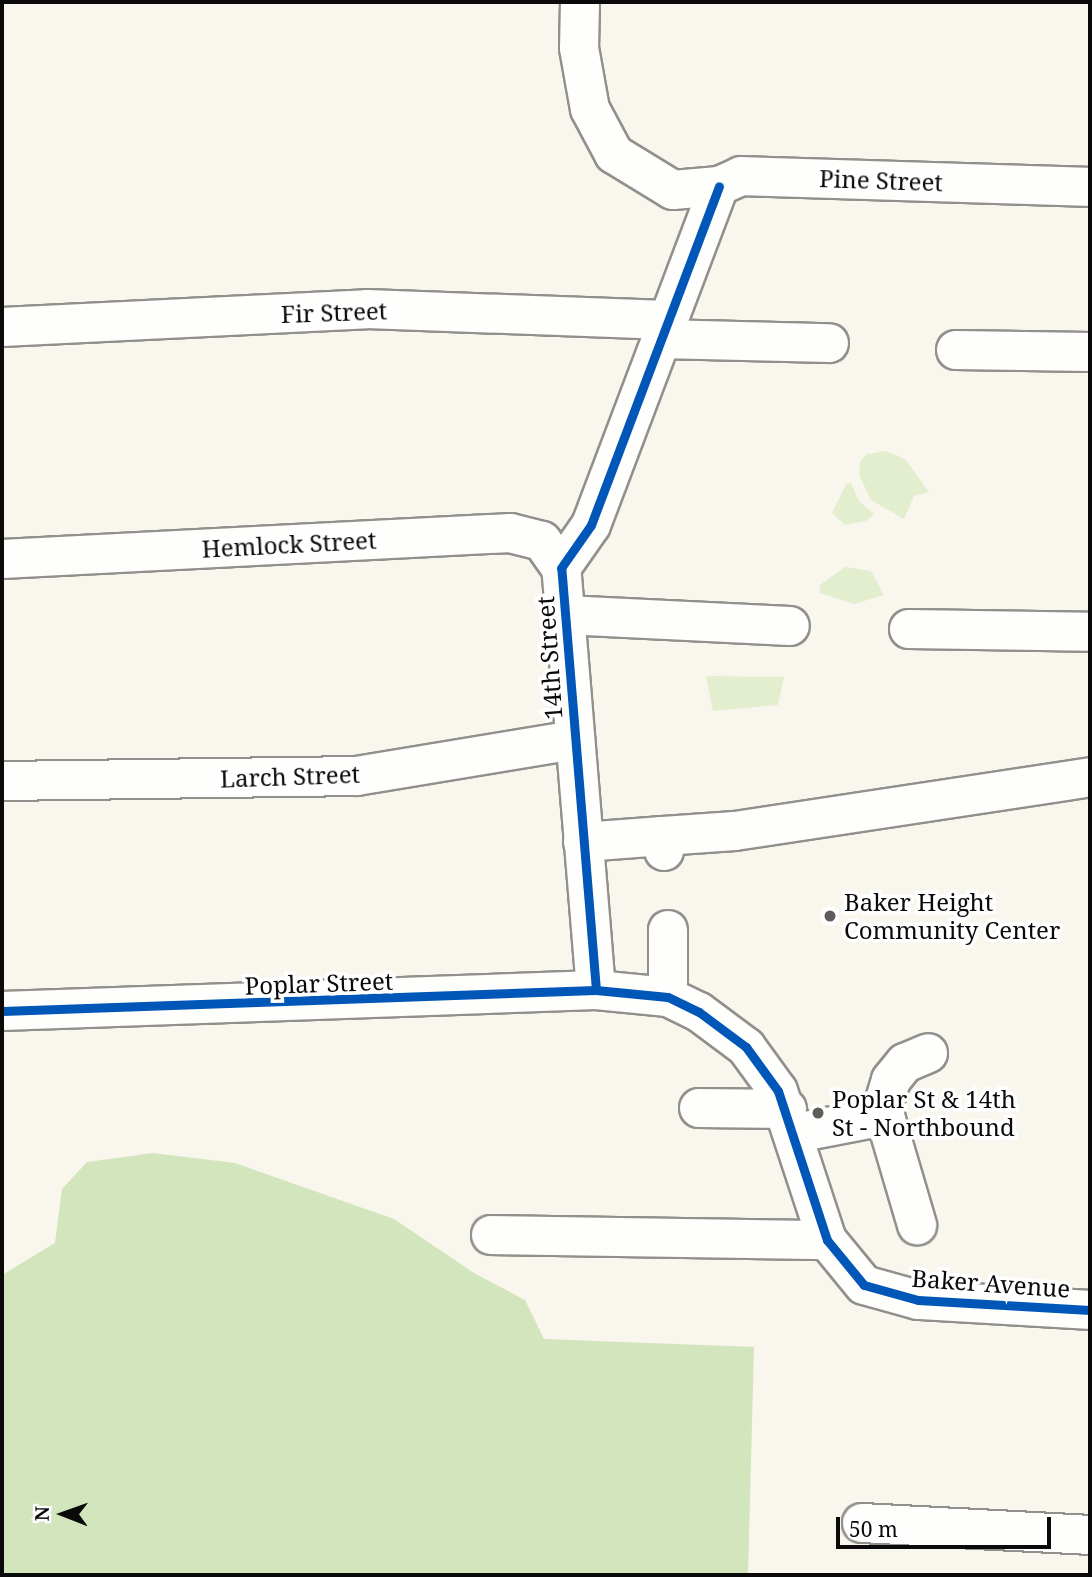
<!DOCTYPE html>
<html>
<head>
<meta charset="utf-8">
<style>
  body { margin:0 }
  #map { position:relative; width:1092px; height:1577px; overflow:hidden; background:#f9f6ed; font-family:"Noto Serif",serif }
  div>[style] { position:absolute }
  .green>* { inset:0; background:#e2eecd }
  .forest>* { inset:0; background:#d3e5bc }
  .roads { filter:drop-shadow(2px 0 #92908c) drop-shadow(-2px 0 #92908c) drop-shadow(0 2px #92908c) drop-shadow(0 -2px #92908c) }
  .minor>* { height:38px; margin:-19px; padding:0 19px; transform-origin:19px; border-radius:19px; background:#fefefc }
  .cycleway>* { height:9px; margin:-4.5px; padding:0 4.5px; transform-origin:4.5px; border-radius:4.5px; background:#0057b8 }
  .dots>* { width:19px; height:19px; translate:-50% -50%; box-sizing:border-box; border:4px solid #fff; border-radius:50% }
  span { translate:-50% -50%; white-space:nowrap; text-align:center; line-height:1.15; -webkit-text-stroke:7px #fff; paint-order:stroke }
  .street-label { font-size:24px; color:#0a0a0a }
  .poi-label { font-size:24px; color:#0a0a0a }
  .left { translate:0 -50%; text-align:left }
  .frame { position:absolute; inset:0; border:4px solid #0a0a0a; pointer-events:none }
  .north { position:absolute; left:28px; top:1479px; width:70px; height:70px; -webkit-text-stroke:5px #fff; paint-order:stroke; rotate:271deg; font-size:19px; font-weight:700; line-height:28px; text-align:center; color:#0a0a0a }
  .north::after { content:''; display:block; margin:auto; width:24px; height:32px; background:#0a0a0a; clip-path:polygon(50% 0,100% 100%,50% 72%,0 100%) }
  .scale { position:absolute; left:836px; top:1517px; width:215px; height:32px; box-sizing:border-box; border:4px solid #0a0a0a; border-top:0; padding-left:9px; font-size:21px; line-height:24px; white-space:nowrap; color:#0a0a0a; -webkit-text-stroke:5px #fff; paint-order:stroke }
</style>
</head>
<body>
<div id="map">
  <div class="green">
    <i style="clip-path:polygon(886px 451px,906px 460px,929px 492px,914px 496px,904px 519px,871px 500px,859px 475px,860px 461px,867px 454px)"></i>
    <i style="clip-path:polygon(851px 483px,859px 501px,874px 514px,866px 521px,845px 525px,832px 513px,846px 484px)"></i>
    <i style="clip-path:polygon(845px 567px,871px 571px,884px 595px,854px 604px,820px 593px,820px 585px)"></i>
    <i style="clip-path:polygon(706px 676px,784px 677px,778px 705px,713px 711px)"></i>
  </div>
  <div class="forest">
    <i style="clip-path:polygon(153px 1153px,235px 1163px,394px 1219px,474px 1273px,525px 1300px,544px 1339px,754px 1347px,748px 1575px,2px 1575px,2px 1275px,55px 1243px,62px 1189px,87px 1162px)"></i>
  </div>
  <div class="roads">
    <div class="minor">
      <i style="left:580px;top:2px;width:46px;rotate:91.2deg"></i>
      <i style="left:579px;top:48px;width:62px;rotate:79.8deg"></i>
      <i style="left:590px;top:109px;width:51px;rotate:61.9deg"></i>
      <i style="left:614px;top:154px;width:69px;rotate:31.4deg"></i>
      <i style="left:673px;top:190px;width:46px;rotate:-5deg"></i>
      <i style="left:719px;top:186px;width:24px;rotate:-24deg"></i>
      <i style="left:741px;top:176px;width:349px;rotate:1.8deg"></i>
      <i style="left:2px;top:327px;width:365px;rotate:-2.8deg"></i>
      <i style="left:367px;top:309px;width:300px;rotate:2.1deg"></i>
      <i style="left:660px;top:339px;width:169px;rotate:1.4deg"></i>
      <i style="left:956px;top:350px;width:134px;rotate:0.9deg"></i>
      <i style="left:2px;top:559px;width:509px;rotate:-2.93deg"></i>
      <i style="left:510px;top:533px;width:33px;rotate:14deg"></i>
      <i style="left:542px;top:541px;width:33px;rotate:55deg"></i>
      <i style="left:565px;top:615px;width:225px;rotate:2.8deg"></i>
      <i style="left:909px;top:629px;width:181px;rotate:0.9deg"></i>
      <i style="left:2px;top:781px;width:355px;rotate:-0.8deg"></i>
      <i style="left:357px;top:776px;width:221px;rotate:-9.4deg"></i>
      <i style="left:663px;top:836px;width:72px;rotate:-4deg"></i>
      <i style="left:735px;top:831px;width:359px;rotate:-8.6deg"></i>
      <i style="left:583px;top:842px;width:80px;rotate:-4.3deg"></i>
      <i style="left:663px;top:836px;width:15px;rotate:86deg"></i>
      <i style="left:596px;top:990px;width:423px;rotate:-94.7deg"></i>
      <i style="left:561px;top:568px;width:52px;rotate:-55.1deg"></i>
      <i style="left:591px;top:525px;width:362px;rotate:-69.3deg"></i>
      <i style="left:668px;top:997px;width:67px;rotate:-90deg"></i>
      <i style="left:2px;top:1011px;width:594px;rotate:-2.02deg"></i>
      <i style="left:596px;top:990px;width:72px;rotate:5.6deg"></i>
      <i style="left:668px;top:997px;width:34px;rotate:26deg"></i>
      <i style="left:699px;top:1012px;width:59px;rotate:36.7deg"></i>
      <i style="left:746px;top:1047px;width:54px;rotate:54deg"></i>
      <i style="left:778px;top:1091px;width:157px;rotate:71.8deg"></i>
      <i style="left:827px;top:1240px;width:58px;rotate:50.6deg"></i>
      <i style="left:864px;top:1285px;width:56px;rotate:15.5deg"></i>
      <i style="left:918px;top:1300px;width:172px;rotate:3.3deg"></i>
      <i style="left:699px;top:1108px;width:88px;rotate:0.7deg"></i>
      <i style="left:885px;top:1116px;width:13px;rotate:-94deg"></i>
      <i style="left:884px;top:1103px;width:24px;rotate:-73deg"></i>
      <i style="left:891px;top:1080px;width:22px;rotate:-51deg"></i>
      <i style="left:905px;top:1063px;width:25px;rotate:-23deg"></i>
      <i style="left:796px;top:1133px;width:91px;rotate:-10.8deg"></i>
      <i style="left:885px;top:1116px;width:114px;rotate:73.6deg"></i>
      <i style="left:491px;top:1235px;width:336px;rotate:0.9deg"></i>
      <i style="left:862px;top:1523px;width:228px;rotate:3deg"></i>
    </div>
  </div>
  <div class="cycleway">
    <i style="left:596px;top:990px;width:423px;rotate:-94.7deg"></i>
    <i style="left:561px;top:568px;width:52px;rotate:-55.1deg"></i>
    <i style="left:591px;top:525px;width:362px;rotate:-69.3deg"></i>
    <i style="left:2px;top:1011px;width:594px;rotate:-2.02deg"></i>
    <i style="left:596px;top:990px;width:72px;rotate:5.6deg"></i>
    <i style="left:668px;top:997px;width:34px;rotate:26deg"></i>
    <i style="left:699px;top:1012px;width:59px;rotate:36.7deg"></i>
    <i style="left:746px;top:1047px;width:54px;rotate:54deg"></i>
    <i style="left:778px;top:1091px;width:157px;rotate:71.8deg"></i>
    <i style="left:827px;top:1240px;width:58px;rotate:50.6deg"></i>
    <i style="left:864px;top:1285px;width:56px;rotate:15.5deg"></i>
    <i style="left:918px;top:1300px;width:172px;rotate:3.3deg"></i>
  </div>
  <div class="dots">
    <i style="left:830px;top:916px;background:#5e5d59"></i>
    <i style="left:818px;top:1113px;background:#5e5d59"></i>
  </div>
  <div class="street-label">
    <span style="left:881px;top:180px;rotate:2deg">Pine Street</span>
    <span style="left:334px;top:312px;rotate:-2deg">Fir Street</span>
    <span style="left:289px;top:544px;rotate:-3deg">Hemlock Street</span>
    <span style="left:549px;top:658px;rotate:-94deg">14th Street</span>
    <span style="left:290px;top:776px;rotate:-2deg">Larch Street</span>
    <span style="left:319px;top:983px;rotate:-2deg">Poplar Street</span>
    <span style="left:991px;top:1283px;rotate:4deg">Baker Avenue</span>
  </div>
  <div class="poi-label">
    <span class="left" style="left:844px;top:916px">Baker Height<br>Community Center</span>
    <span class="left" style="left:832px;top:1113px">Poplar St &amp; 14th<br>St - Northbound</span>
  </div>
  <div class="frame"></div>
  <div class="north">N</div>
  <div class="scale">50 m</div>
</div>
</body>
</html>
